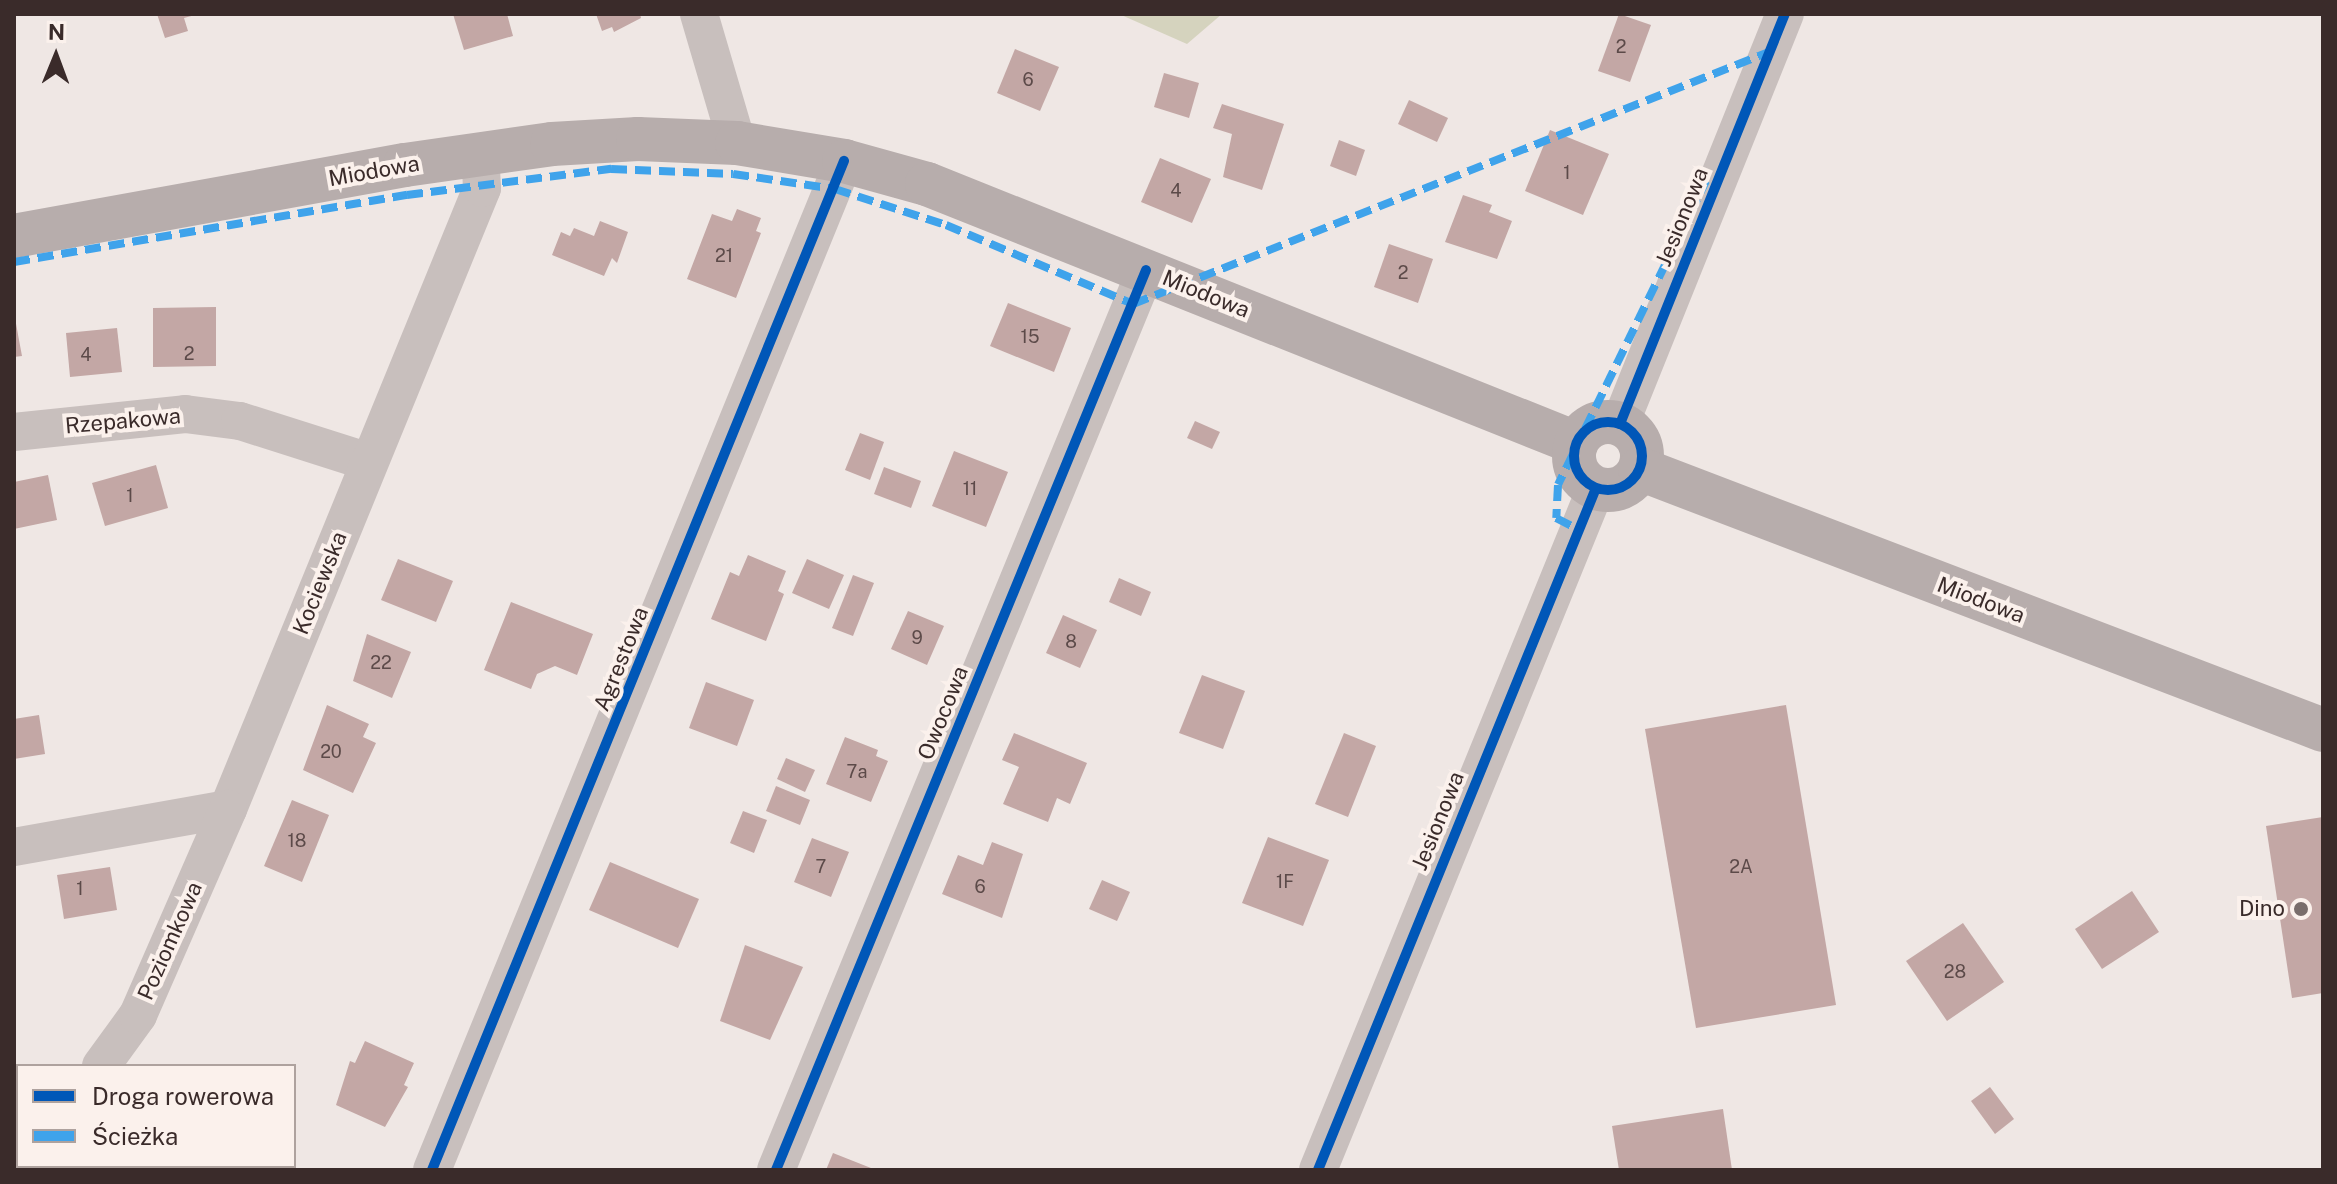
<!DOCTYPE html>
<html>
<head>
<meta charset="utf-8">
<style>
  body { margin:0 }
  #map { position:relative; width:2337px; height:1184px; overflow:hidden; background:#efe7e4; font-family:"Public Sans",sans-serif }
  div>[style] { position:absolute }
  .green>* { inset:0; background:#d5d3be }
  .building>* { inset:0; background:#c3a7a5 }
  .minor>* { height:38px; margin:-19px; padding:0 19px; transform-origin:19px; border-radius:19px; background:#c8bfbd }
  .major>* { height:44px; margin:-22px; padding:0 22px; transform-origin:22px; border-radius:22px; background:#b7adac }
  .major>.ring { margin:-22px; padding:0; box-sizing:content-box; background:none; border:44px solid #b7adac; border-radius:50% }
  .quiet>* { height:8px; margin-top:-4px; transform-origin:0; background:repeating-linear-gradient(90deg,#3fa3eb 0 16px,transparent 0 24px) }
  .cycleway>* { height:10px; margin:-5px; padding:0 5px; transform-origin:5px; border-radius:5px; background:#0057b8 }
  .cycleway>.ring { margin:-5px; padding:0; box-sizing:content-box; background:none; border:10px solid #0057b8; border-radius:50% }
  .dots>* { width:22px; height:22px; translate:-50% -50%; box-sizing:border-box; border:4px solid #fbf1ec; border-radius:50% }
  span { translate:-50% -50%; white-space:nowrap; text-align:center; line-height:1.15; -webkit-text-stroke:8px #fbf1ec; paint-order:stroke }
  .number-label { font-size:18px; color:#5c4a49 }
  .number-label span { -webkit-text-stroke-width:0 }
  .street-label { font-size:22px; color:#3a2b2a }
  .poi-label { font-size:22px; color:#3a2b2a }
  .right { translate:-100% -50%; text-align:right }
  .frame { position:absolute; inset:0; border:16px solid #3a2b2a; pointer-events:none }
  .legend { position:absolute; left:16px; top:1064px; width:280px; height:104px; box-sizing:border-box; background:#fbf1ec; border:2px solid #aea29e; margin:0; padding:10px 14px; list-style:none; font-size:24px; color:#3a2b2a }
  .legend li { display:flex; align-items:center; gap:16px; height:40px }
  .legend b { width:40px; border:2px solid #aea29e }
  .north { position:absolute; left:16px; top:16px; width:80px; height:80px; -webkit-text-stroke:6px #fbf1ec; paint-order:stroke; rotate:1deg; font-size:22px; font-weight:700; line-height:32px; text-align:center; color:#3a2b2a }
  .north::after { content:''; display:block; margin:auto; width:28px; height:36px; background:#3a2b2a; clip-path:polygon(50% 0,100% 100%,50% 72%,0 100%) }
</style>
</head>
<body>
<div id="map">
  <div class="green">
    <i style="clip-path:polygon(1119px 14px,1222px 14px,1187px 44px)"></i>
  </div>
  <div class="building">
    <i style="clip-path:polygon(157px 14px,194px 14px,195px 15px,184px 18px,188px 31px,165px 38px)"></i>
    <i style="clip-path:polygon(453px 14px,507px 14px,513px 36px,464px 50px)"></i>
    <i style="clip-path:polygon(596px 14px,640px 14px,641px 18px,614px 32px,612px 27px,602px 31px)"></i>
    <i style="clip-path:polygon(1619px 14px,1651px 25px,1630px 82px,1598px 71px)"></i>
    <i style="clip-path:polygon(1015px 49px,1059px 67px,1040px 111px,997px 93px)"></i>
    <i style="clip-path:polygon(1164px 73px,1199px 83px,1189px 118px,1154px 107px)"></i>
    <i style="clip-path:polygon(1409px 100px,1448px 118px,1437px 142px,1398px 124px)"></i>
    <i style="clip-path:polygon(1222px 104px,1284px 124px,1262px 190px,1223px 177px,1232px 134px,1213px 128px)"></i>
    <i style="clip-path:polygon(1550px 130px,1609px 154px,1583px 215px,1525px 191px)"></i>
    <i style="clip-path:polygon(1339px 140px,1365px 150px,1356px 176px,1330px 166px)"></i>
    <i style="clip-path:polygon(1160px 158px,1211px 179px,1192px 223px,1141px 202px)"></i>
    <i style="clip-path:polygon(1463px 195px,1492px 205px,1489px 212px,1512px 221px,1497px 259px,1445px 242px)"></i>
    <i style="clip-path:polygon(737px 209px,761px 218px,756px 231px,761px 233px,736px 298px,687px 279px,712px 214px,732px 221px)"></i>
    <i style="clip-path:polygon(600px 221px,628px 232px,617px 263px,612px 258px,604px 276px,552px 255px,561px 232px,570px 236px,574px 228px,594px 236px)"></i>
    <i style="clip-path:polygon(1389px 244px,1433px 259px,1418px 303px,1374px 287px)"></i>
    <i style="clip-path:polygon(1008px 303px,1071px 328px,1054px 372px,990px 346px)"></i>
    <i style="clip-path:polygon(216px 307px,216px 366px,153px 367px,153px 308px)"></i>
    <i style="clip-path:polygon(14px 313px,22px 356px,14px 357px)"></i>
    <i style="clip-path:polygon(117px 328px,122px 372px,70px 377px,66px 333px)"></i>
    <i style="clip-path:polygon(1195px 421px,1220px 432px,1212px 449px,1187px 438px)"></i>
    <i style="clip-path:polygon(860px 433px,884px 442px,870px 480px,845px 470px)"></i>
    <i style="clip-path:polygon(954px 451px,1008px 472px,986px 527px,932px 506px)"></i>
    <i style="clip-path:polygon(156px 465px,168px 508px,105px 526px,92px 483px)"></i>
    <i style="clip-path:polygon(884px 467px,921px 481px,911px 508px,874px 494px)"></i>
    <i style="clip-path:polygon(48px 475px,57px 520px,14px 529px,14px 482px)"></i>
    <i style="clip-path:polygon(748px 555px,786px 571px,778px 591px,784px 594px,766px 641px,711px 619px,730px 572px,739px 576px)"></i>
    <i style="clip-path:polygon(398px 559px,453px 581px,436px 622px,381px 600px)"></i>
    <i style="clip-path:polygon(807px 559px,844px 575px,829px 609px,792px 593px)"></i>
    <i style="clip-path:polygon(853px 575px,874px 583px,853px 636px,832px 628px)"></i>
    <i style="clip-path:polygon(1119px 578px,1151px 592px,1141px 616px,1109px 602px)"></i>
    <i style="clip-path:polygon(511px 602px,593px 634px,577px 675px,555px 666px,537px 674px,531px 689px,484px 670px)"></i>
    <i style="clip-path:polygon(908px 611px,944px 626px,927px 665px,891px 649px)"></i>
    <i style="clip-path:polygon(1063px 615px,1097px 630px,1080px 668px,1046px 653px)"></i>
    <i style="clip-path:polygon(367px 634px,411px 652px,392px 698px,353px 681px)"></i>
    <i style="clip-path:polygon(1202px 675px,1245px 691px,1223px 749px,1179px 733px)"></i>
    <i style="clip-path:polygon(706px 682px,754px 700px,737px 746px,689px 728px)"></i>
    <i style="clip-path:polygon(327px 705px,369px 724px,363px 737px,376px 743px,353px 793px,303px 770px)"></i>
    <i style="clip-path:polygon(1786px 705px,1836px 1005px,1696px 1028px,1645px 729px)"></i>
    <i style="clip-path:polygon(39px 715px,45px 754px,14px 759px,14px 719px)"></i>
    <i style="clip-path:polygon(1014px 733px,1087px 763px,1070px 804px,1057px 798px,1048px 822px,1003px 804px,1019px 767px,1002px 760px)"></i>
    <i style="clip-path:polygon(1344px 733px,1376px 746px,1348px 817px,1315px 804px)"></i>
    <i style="clip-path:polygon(845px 737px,878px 750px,876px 756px,888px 761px,871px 802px,826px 784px)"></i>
    <i style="clip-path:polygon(786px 758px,815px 770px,805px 792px,777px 779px)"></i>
    <i style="clip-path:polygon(776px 786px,810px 800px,800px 825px,766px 811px)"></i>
    <i style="clip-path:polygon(292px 800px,329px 815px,302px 882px,264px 866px)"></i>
    <i style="clip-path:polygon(743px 811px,767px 820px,754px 853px,730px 843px)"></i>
    <i style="clip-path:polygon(2323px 817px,2323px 993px,2292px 998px,2266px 826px)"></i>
    <i style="clip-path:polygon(1268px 837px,1329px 860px,1303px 926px,1242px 903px)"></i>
    <i style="clip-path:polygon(812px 838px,849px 852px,831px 897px,794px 882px)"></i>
    <i style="clip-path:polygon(992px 842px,1023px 854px,1002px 918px,942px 894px,958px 855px,983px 865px)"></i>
    <i style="clip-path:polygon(610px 862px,699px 899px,678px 948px,589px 910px)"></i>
    <i style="clip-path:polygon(110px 867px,117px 910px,64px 919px,57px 875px)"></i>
    <i style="clip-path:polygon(1102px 880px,1130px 892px,1117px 921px,1089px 909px)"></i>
    <i style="clip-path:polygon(2132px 891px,2159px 932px,2102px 969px,2075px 929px)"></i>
    <i style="clip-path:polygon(1963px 923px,2004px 982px,1947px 1021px,1906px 961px)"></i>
    <i style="clip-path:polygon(745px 945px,803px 967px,770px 1040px,720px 1021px)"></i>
    <i style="clip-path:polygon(365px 1041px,414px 1063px,404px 1085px,408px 1087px,385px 1127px,336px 1105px,350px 1061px,355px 1063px)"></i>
    <i style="clip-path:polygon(1990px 1087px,2014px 1119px,1995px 1134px,1971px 1101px)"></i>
    <i style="clip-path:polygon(1723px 1109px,1732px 1170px,1619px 1170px,1612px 1126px)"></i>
    <i style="clip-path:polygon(833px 1153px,876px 1170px,826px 1170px)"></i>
    <i style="clip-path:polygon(58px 1166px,117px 1166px,120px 1170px,53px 1170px)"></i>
  </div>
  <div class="minor">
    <i style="left:699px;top:14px;width:134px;rotate:73.6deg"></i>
    <i style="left:1620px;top:424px;width:442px;rotate:-68.1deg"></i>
    <i style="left:14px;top:432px;width:172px;rotate:-6deg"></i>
    <i style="left:185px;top:414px;width:55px;rotate:7.3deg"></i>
    <i style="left:240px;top:421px;width:135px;rotate:17.6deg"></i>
    <i style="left:14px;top:847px;width:217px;rotate:-10.1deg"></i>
    <i style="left:228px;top:809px;width:671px;rotate:-67.75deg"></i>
    <i style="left:482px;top:188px;width:33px;rotate:-93deg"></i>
    <i style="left:101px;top:1066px;width:63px;rotate:-54deg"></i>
    <i style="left:138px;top:1015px;width:225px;rotate:-66.4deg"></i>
    <i style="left:14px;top:1157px;width:6px;rotate:-45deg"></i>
    <i style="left:432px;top:1170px;width:1090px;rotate:-67.79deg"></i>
    <i style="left:776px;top:1170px;width:973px;rotate:-67.65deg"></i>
    <i style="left:1318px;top:1170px;width:736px;rotate:-67.82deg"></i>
  </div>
  <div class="major">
    <i style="left:14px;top:236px;width:397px;rotate:-10.3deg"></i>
    <i style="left:405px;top:165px;width:148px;rotate:-8.1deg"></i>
    <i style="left:552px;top:144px;width:86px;rotate:-3.3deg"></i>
    <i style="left:638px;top:139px;width:99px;rotate:2.3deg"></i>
    <i style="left:737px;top:143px;width:109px;rotate:9.5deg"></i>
    <i style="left:844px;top:161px;width:86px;rotate:15.5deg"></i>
    <i style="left:927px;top:184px;width:699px;rotate:21.76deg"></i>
    <i class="ring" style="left:1574px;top:422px;width:24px;height:24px"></i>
    <i style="left:1640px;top:469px;width:731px;rotate:20.91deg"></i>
  </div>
  <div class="quiet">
    <i style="left:14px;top:262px;width:399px;rotate:-9.7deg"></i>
    <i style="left:407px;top:195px;width:206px;rotate:-7.3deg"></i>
    <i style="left:611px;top:169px;width:122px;rotate:2.3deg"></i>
    <i style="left:733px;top:174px;width:103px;rotate:8.4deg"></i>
    <i style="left:835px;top:189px;width:117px;rotate:18deg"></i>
    <i style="left:946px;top:225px;width:203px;rotate:22.9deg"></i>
    <i style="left:1133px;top:304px;width:684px;rotate:-21.61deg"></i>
    <i style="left:1585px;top:429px;width:276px;rotate:-64deg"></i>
    <i style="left:1573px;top:454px;width:34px;rotate:116deg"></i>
    <i style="left:1558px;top:485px;width:33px;rotate:93deg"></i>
    <i style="left:1556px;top:518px;width:25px;rotate:27deg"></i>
  </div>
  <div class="cycleway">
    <i class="ring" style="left:1574px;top:422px;width:58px;height:58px"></i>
    <i style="left:1620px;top:424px;width:442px;rotate:-68.1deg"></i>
    <i style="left:432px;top:1170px;width:1090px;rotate:-67.79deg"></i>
    <i style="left:776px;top:1170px;width:973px;rotate:-67.65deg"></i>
    <i style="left:1318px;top:1170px;width:736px;rotate:-67.82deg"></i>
  </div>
  <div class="dots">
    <i style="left:2301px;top:909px;background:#796d6b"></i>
  </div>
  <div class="number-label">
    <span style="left:1621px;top:47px">2</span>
    <span style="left:1028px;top:80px">6</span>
    <span style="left:1567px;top:173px">1</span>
    <span style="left:1176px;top:191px">4</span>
    <span style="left:724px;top:256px">21</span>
    <span style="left:1403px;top:273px">2</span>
    <span style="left:1030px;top:337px">15</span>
    <span style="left:189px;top:354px">2</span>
    <span style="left:86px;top:355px">4</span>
    <span style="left:970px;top:489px">11</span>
    <span style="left:130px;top:496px">1</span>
    <span style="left:917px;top:638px">9</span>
    <span style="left:1071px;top:642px">8</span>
    <span style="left:381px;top:663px">22</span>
    <span style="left:331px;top:752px">20</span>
    <span style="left:857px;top:772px">7a</span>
    <span style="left:297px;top:841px">18</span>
    <span style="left:821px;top:867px">7</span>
    <span style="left:1741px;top:867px">2A</span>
    <span style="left:1285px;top:882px">1F</span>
    <span style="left:980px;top:887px">6</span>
    <span style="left:80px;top:889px">1</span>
    <span style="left:1955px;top:972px">28</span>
  </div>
  <div class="street-label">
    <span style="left:374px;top:171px;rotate:-10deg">Miodowa</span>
    <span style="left:1682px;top:217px;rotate:-68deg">Jesionowa</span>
    <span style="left:1206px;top:294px;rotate:22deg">Miodowa</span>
    <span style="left:123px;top:421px;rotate:-5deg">Rzepakowa</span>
    <span style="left:320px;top:583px;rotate:-68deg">Kociewska</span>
    <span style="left:1981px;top:600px;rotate:21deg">Miodowa</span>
    <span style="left:621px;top:659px;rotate:-68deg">Agrestowa</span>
    <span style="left:943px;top:713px;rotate:-68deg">Owocowa</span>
    <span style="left:1438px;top:821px;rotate:-68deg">Jesionowa</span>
    <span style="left:170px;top:941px;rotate:-66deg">Poziomkowa</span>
  </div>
  <div class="poi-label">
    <span class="right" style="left:2285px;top:909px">Dino</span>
  </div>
  <div class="frame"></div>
  <ul class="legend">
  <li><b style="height:10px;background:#0057b8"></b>Droga rowerowa</li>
  <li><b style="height:10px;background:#3fa3eb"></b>Ścieżka</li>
  </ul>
  <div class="north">N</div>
</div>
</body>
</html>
